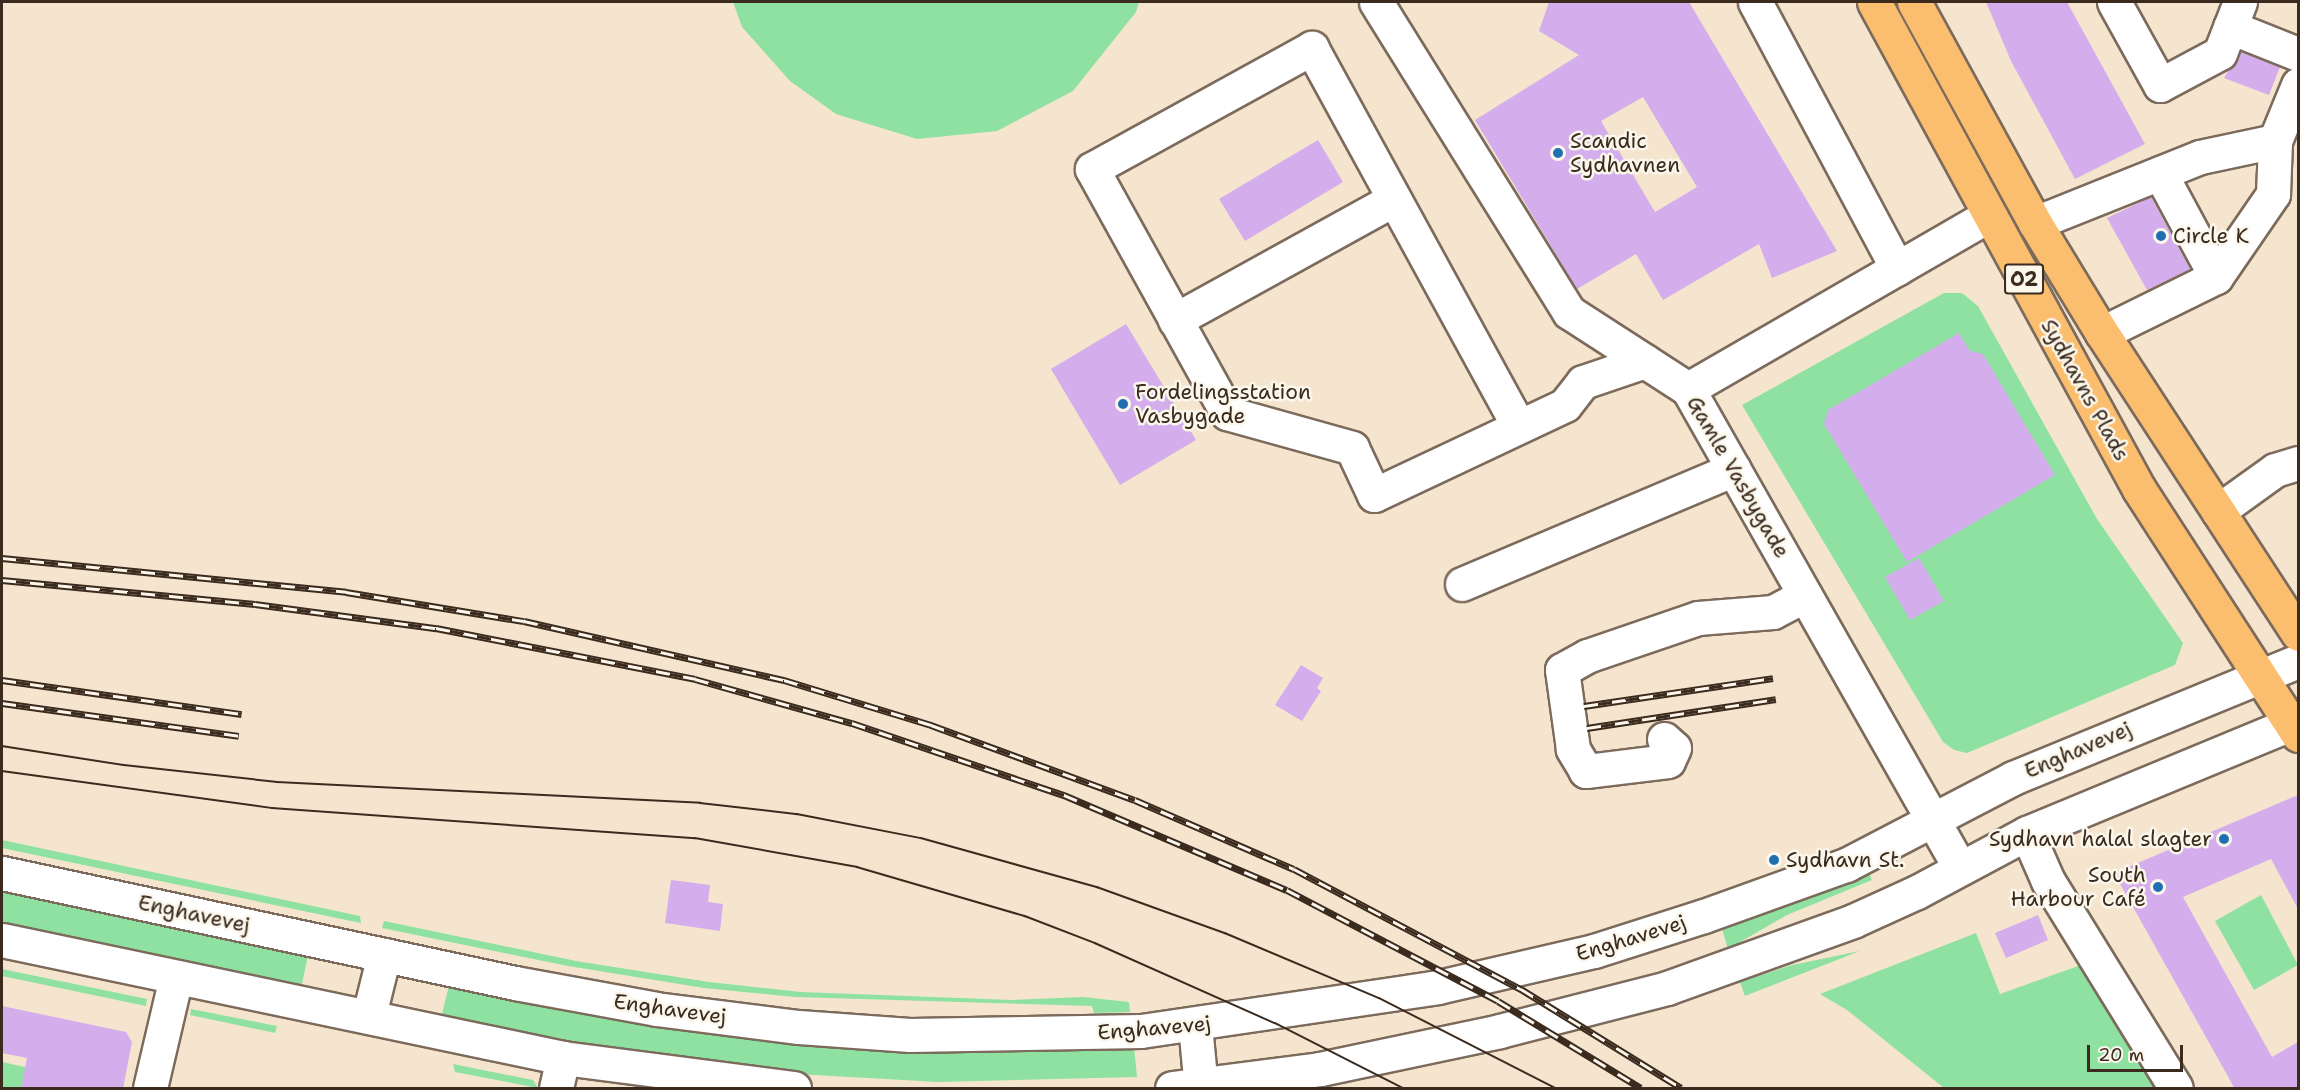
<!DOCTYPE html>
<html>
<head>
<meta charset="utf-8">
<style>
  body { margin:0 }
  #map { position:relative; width:2300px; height:1090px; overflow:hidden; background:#f6e5ce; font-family:"Shantell Sans",sans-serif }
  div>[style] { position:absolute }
  .green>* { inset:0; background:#8fe1a1 }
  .building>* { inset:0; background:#d4adec }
  .roads { filter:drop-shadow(2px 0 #7c6b5c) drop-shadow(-2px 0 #7c6b5c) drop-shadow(0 2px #7c6b5c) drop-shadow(0 -2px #7c6b5c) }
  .minor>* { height:33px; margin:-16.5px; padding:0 16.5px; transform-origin:16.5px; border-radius:16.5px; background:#fff }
  .major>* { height:33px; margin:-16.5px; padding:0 16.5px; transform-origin:16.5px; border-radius:16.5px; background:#fbbe6e }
  .tram>* { height:1.5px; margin:-0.75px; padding:0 0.75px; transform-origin:0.75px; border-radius:0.75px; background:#3b2a1e }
  .rail>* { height:7px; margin-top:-3.5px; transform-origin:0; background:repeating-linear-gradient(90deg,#fbf7ec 0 14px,#3b2a1e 0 28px); box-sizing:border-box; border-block:2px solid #3b2a1e }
  .dots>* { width:16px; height:16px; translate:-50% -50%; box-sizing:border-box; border:3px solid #fbf7ec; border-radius:50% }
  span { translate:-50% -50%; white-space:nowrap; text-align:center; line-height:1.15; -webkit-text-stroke:5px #fbf7ec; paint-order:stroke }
  .shield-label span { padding:2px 4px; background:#fbf7ec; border:2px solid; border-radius:4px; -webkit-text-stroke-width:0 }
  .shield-label { font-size:20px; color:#3b2a1e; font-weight:700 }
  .poi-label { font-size:21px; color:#3b2a1e }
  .left { translate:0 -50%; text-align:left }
  .right { translate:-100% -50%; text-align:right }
  .street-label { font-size:21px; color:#3b2a1e }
  .frame { position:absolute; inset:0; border:3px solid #3b2a1e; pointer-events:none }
  .scale { position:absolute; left:2087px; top:1045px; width:96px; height:27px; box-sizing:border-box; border:3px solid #3b2a1e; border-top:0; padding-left:8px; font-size:18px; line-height:21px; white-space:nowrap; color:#3b2a1e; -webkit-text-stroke:4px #fbf7ec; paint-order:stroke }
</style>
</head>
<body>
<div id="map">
  <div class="green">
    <i style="clip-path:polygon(733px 2px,1139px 2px,1136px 12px,1073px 91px,997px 131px,917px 139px,836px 114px,790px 81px,742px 27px)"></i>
    <i style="clip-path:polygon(1944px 293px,1962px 293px,1978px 306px,2097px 519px,2183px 643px,2175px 665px,1967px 753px,1954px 750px,1943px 742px,1742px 405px)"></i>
    <i style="clip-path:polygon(2px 840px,360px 916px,361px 923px,2px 848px)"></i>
    <i style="clip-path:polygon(1869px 873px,1872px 880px,1787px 915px,1728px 949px,1722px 929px)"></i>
    <i style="clip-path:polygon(2px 891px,308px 956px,301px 988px,2px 926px)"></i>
    <i style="clip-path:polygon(2261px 895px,2298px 965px,2254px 990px,2215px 921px)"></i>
    <i style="clip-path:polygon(384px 921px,576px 961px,709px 982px,801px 992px,1012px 1000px,1083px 997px,1129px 1002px,1130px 1012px,1094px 1013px,1092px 1006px,795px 997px,704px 988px,568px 966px,382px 928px)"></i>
    <i style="clip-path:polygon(1976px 933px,2000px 994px,2081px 965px,2155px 1088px,1944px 1088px,1847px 1010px,1820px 994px)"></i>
    <i style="clip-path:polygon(1860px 951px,1745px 996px,1740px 982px,1792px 965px)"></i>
    <i style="clip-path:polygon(2px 969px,147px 999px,146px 1006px,2px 976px)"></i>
    <i style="clip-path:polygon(449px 985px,611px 1018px,784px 1042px,994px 1052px,1134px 1047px,1137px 1077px,938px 1082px,779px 1073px,568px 1043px,441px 1018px)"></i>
    <i style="clip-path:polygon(191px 1009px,277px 1026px,275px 1033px,190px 1015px)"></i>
    <i style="clip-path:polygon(2px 1062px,65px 1076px,62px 1088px,2px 1088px)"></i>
    <i style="clip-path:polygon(453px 1064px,533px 1080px,538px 1088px,455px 1072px)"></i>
  </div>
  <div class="building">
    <i style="clip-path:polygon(evenodd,1549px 2px,1689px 2px,1837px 251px,1772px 278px,1759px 244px,1663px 300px,1636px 254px,1577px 289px,1475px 120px,1579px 55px,1539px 31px,1549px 2px,1643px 97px,1697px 187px,1655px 212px,1601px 121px,1643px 97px)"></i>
    <i style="clip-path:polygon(1986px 2px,2067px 2px,2145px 144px,2075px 179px,2011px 61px)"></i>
    <i style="clip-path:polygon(2241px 51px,2280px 67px,2269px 95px,2224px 78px)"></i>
    <i style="clip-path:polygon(1318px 140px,1343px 182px,1245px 241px,1219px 199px)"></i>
    <i style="clip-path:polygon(2151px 197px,2190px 269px,2147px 290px,2107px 218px)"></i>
    <i style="clip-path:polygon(1126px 324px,1196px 440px,1120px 485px,1051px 369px)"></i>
    <i style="clip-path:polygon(1959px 333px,1970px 351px,1983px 354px,2055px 475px,1907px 562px,1824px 424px,1828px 410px)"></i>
    <i style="clip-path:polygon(1919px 558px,1944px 601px,1910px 620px,1885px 577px)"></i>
    <i style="clip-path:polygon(1301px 665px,1323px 678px,1317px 688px,1321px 691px,1302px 721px,1275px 705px)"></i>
    <i style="clip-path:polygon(2298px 795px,2298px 909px,2271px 859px,2183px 897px,2272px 1057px,2298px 1042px,2298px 1089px,2235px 1089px,2114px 873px)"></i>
    <i style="clip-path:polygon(671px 880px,710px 885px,708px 902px,723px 904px,720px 931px,665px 923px)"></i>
    <i style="clip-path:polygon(2038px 915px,2048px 940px,2006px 958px,1995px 933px)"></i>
    <i style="clip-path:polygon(2px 1006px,126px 1032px,132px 1042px,123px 1089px,21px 1089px,27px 1058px,2px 1053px)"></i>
  </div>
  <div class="roads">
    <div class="minor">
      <i style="left:1376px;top:2px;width:365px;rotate:58.1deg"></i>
      <i style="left:1569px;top:312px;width:142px;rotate:32.9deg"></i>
      <i style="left:1688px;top:389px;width:551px;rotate:60.41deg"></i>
      <i style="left:1755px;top:2px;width:302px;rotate:61.9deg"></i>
      <i style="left:2114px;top:2px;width:95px;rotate:61deg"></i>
      <i style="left:2160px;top:85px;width:68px;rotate:-28.1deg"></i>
      <i style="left:2220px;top:53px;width:55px;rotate:-68.6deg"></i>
      <i style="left:2230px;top:27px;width:73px;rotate:21.7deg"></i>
      <i style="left:2035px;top:223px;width:178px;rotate:-21.8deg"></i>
      <i style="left:2200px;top:157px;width:77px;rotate:-12deg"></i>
      <i style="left:2275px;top:141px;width:61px;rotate:-67.7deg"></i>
      <i style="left:2216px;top:277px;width:101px;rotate:-55.5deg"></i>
      <i style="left:2273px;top:194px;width:53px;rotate:-87.8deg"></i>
      <i style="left:1175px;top:320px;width:250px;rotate:-28.9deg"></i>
      <i style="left:2102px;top:333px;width:127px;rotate:-26.2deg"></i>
      <i style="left:2216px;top:277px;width:118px;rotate:-118.3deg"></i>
      <i style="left:1688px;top:389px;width:348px;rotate:-30deg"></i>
      <i style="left:1518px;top:425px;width:430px;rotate:-118.7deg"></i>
      <i style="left:1312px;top:48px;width:251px;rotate:151.2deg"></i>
      <i style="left:1092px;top:169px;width:279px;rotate:61deg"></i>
      <i style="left:1227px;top:413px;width:130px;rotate:15.6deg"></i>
      <i style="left:1352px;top:448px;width:52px;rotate:64.9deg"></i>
      <i style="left:1374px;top:495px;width:211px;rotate:-25.2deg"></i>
      <i style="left:1565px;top:405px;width:29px;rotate:-52deg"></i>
      <i style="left:1583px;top:382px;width:65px;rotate:-18.7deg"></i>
      <i style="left:2218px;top:511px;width:70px;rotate:-35.7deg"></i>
      <i style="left:2275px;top:470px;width:24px;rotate:-17deg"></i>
      <i style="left:1462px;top:584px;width:295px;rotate:-22.9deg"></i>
      <i style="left:1664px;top:739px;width:13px;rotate:42deg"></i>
      <i style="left:1674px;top:748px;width:14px;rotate:115deg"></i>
      <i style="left:1668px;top:761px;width:83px;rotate:173deg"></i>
      <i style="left:1586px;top:771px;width:26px;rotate:-121deg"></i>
      <i style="left:1573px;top:749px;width:80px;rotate:-97.9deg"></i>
      <i style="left:1562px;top:670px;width:29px;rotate:-29deg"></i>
      <i style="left:1587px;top:656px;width:117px;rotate:-18.9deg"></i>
      <i style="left:1698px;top:618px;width:75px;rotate:-4.6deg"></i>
      <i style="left:1773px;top:612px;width:36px;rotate:-28deg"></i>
      <i style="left:2027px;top:833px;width:52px;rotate:66.4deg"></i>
      <i style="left:2048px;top:881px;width:243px;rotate:58.3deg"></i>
      <i style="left:2px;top:873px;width:525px;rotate:12.1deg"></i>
      <i style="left:515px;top:983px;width:143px;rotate:10.4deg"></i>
      <i style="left:656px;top:1009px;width:144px;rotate:7.2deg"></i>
      <i style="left:799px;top:1027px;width:111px;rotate:4.1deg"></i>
      <i style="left:910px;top:1035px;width:231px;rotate:-1deg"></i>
      <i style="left:1141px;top:1031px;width:300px;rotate:-8.4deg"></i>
      <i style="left:1438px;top:987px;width:160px;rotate:-13deg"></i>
      <i style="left:1594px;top:951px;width:115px;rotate:-17.7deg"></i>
      <i style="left:1704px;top:916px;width:151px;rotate:-19.8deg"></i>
      <i style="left:1846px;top:865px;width:188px;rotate:-27.5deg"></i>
      <i style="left:2013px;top:778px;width:308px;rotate:-22.3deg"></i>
      <i style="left:2px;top:940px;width:573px;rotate:11.88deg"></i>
      <i style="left:563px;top:1058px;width:233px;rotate:7.4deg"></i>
      <i style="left:369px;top:1015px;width:62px;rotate:-76deg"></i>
      <i style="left:1195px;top:1025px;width:63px;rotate:84.6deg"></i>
      <i style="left:150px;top:1088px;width:114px;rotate:-76.8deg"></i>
      <i style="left:556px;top:1088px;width:31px;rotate:-77deg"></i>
      <i style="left:1172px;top:1088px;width:149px;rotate:-7.3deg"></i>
      <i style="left:1320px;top:1069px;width:184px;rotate:-11.9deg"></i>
      <i style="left:1500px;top:1031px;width:172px;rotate:-14.4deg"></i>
      <i style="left:1667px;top:988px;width:198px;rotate:-19.8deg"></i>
      <i style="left:1853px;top:921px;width:70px;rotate:-24.4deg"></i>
      <i style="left:1917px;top:892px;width:125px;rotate:-28.2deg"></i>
      <i style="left:2027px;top:833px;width:293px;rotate:-22.5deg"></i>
    </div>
    <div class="major">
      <i style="left:1874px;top:2px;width:554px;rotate:61.45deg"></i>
      <i style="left:2139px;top:489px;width:293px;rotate:57.1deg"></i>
      <i style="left:1914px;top:2px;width:252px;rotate:61.3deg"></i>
      <i style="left:2035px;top:223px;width:129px;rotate:58.7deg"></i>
      <i style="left:2102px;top:333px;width:359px;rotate:56.9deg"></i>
    </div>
  </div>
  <div class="tram">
    <i style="left:2px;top:746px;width:123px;rotate:8.9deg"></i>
    <i style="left:124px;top:765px;width:154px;rotate:6.3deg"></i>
    <i style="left:277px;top:782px;width:424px;rotate:2.8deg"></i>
    <i style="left:700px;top:803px;width:98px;rotate:6.5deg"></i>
    <i style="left:797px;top:814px;width:126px;rotate:11deg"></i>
    <i style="left:921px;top:838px;width:183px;rotate:15.6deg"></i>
    <i style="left:1097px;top:887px;width:136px;rotate:19.8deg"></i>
    <i style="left:1225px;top:933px;width:167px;rotate:22.9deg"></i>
    <i style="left:1379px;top:998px;width:199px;rotate:27deg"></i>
    <i style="left:2px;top:771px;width:273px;rotate:7.8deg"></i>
    <i style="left:272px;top:808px;width:424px;rotate:4.1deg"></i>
    <i style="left:695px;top:838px;width:165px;rotate:10.1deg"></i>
    <i style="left:857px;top:867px;width:175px;rotate:16.3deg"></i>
    <i style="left:1025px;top:916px;width:75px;rotate:21.1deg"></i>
    <i style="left:1095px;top:943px;width:197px;rotate:24deg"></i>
    <i style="left:1275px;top:1023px;width:144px;rotate:26.9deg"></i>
  </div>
  <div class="rail">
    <i style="left:2px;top:558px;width:346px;rotate:5.6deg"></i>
    <i style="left:346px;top:592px;width:180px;rotate:9.3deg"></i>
    <i style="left:524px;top:621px;width:267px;rotate:12.8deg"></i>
    <i style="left:784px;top:680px;width:154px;rotate:17deg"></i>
    <i style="left:931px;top:725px;width:217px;rotate:20.2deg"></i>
    <i style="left:1135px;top:800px;width:173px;rotate:23.5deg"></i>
    <i style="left:1294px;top:869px;width:257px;rotate:27.9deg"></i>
    <i style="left:1521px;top:989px;width:188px;rotate:31.7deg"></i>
    <i style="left:2px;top:580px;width:254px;rotate:5.4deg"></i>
    <i style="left:255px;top:604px;width:183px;rotate:7.6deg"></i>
    <i style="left:436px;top:628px;width:264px;rotate:11.1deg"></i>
    <i style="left:695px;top:679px;width:163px;rotate:15.7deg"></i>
    <i style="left:852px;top:723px;width:224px;rotate:18.8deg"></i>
    <i style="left:1064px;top:795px;width:242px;rotate:23.1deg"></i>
    <i style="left:1287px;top:890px;width:238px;rotate:27.7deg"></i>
    <i style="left:1498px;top:1001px;width:167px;rotate:31.3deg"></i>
    <i style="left:2px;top:680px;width:242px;rotate:8.1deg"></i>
    <i style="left:2px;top:703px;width:239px;rotate:7.9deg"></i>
    <i style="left:1584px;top:706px;width:191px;rotate:-8.4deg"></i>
    <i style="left:1587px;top:728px;width:191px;rotate:-8.7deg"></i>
  </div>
  <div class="dots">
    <i style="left:1558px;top:153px;background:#1f6fb2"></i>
    <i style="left:2161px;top:236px;background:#1f6fb2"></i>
    <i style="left:1123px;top:404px;background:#1f6fb2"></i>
    <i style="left:2224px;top:839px;background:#1f6fb2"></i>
    <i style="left:1774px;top:860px;background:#1f6fb2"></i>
    <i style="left:2158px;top:887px;background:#1f6fb2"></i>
  </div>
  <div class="shield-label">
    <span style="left:2024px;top:279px">O2</span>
  </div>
  <div class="poi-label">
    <span class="left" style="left:1570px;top:153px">Scandic<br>Sydhavnen</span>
    <span class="left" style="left:2173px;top:236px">Circle K</span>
    <span class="left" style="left:1135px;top:404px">Fordelingsstation<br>Vasbygade</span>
    <span class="right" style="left:2212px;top:839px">Sydhavn halal slagter</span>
    <span class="left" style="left:1786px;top:860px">Sydhavn St.</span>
    <span class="right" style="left:2146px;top:887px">South<br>Harbour Café</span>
  </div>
  <div class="street-label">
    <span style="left:2085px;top:390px;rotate:61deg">Sydhavns Plads</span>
    <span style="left:1738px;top:477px;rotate:60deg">Gamle Vasbygade</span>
    <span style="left:2078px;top:750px;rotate:-23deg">Enghavevej</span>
    <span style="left:194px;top:914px;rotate:12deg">Enghavevej</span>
    <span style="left:1631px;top:938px;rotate:-17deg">Enghavevej</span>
    <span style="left:670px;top:1009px;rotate:8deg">Enghavevej</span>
    <span style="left:1154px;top:1028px;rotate:-5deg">Enghavevej</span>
  </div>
  <div class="frame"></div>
  <div class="scale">20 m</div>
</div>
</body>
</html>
